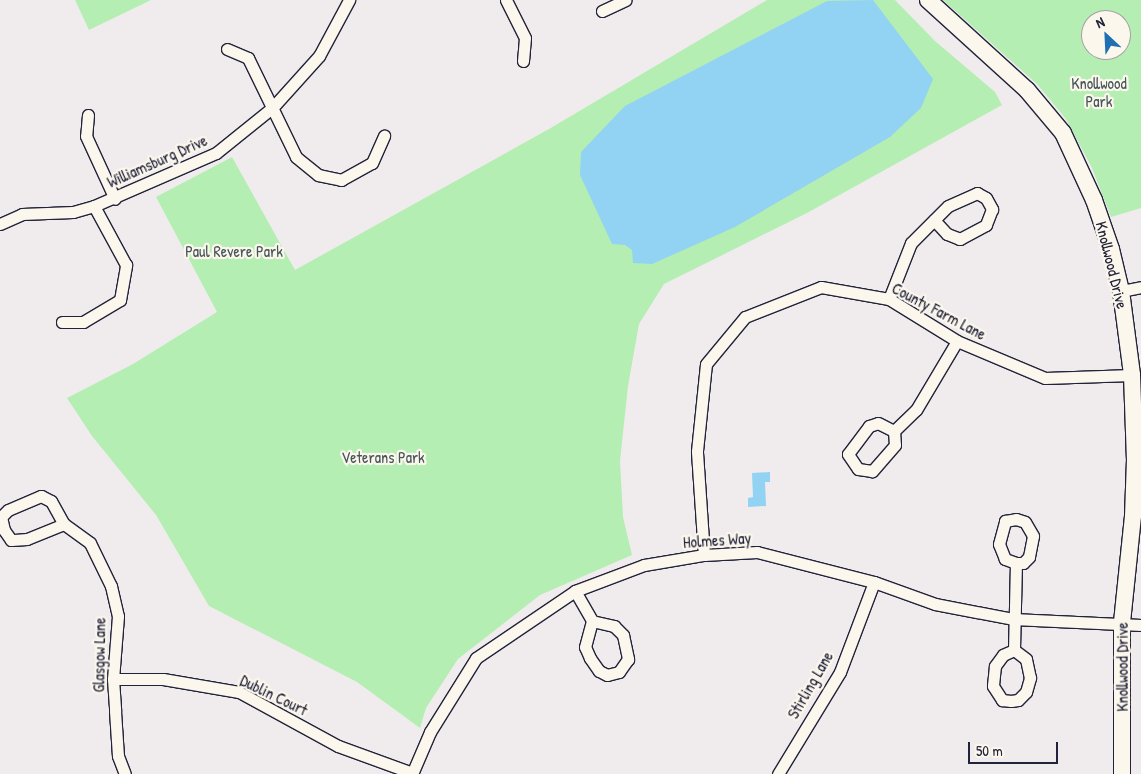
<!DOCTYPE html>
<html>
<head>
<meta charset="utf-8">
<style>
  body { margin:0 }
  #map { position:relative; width:1141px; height:774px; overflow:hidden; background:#f0eced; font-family:"Patrick Hand",sans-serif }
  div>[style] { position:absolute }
  .green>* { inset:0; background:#b4eeb3 }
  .water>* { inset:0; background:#92d3f3 }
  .roads { filter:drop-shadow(1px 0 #22223b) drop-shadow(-1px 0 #22223b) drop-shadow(0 1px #22223b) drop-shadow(0 -1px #22223b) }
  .street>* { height:11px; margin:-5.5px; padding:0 5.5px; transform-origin:5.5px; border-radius:5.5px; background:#fbf7ec }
  .secondary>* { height:16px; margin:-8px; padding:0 8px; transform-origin:8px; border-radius:8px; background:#fbf7ec }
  span { translate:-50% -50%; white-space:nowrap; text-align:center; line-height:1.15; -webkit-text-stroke:4.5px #fbf7ec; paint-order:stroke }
  .park-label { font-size:16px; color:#465559 }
  .street-label { font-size:16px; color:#22223b }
  .north { position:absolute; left:1081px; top:10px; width:50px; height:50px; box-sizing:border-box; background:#fbf7ec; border:1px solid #a4a2a5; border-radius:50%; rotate:335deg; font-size:14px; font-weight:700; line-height:20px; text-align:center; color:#22223b }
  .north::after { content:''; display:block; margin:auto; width:18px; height:22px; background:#1f6fb2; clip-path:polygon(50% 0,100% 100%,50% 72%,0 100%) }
  .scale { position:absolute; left:968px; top:742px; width:90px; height:22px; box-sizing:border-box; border:2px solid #22223b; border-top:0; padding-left:6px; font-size:15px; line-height:18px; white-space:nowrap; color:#22223b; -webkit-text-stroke:4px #fbf7ec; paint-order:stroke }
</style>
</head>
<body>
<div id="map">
  <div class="green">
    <i style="clip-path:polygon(75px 0,151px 0,89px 30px)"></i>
    <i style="clip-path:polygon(767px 0,895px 0,935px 41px,995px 92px,1002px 105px,807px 213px,664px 284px,639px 324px,628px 386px,620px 461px,623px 517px,632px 555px,540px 595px,458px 659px,426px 708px,420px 728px,357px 682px,209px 606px,156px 515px,92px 436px,67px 398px,133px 364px,217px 312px,156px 197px,232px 157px,295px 270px,549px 129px)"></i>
    <i style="clip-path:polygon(evenodd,943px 0,1141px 0,1141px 208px,1111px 217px,1092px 168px,1066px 119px,1037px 84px,943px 0,1091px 20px,1121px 20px,1121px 50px,1091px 50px,1091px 20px)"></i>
  </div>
  <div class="water">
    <i style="clip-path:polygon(873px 0,933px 79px,921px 108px,890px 137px,735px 227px,652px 264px,633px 263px,632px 250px,625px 245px,612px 244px,580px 175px,581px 152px,625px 106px,827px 1px)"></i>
    <i style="clip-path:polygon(770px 472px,770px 482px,765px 482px,766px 506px,748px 507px,748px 498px,753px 497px,752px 473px)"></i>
  </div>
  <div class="roads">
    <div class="street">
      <i style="left:506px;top:0;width:42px;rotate:63.4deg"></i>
      <i style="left:525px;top:38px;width:23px;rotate:95deg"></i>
      <i style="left:602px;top:11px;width:26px;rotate:-25deg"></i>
      <i style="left:227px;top:49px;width:23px;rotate:23deg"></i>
      <i style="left:248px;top:58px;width:110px;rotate:64.1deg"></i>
      <i style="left:296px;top:157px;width:28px;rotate:39deg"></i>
      <i style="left:318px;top:175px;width:24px;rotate:12deg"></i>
      <i style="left:341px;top:180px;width:35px;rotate:-29deg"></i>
      <i style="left:372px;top:163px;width:30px;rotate:-66deg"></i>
      <i style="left:88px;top:115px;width:21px;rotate:95deg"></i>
      <i style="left:86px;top:136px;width:69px;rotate:65.3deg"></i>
      <i style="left:0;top:224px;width:24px;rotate:-24deg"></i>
      <i style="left:22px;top:214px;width:51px;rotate:-2.2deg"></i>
      <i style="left:73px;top:212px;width:22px;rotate:-16deg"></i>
      <i style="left:94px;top:206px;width:133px;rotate:-23.5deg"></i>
      <i style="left:216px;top:153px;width:73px;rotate:-38.9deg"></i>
      <i style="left:273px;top:107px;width:69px;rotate:-48deg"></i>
      <i style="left:319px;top:56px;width:64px;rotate:-61.8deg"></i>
      <i style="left:1121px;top:291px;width:20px;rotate:-11deg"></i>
      <i style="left:889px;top:299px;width:60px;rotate:-68.6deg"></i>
      <i style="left:911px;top:243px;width:52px;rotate:-45deg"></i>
      <i style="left:948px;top:206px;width:32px;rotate:-24deg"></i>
      <i style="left:977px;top:193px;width:10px;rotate:29deg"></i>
      <i style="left:986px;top:198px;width:13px;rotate:61deg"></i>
      <i style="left:992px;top:209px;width:17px;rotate:111deg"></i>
      <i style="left:986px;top:225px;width:30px;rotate:152deg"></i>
      <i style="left:960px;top:239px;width:14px;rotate:-159deg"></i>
      <i style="left:947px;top:234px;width:19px;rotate:-133deg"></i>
      <i style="left:62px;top:322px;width:21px"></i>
      <i style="left:83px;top:322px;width:43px;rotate:-30.7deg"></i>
      <i style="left:120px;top:300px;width:36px;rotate:-80deg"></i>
      <i style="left:126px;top:265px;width:67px;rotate:-118.5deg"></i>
      <i style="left:878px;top:423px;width:18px;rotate:27deg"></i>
      <i style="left:894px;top:431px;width:14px;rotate:86deg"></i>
      <i style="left:895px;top:445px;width:35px;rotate:131deg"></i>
      <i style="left:872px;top:471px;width:14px;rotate:-172deg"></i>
      <i style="left:858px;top:469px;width:18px;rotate:-124deg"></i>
      <i style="left:848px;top:454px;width:35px;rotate:-53deg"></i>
      <i style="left:869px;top:426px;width:9px;rotate:-18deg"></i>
      <i style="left:894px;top:431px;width:30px;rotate:-44deg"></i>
      <i style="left:916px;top:410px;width:80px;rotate:-59.3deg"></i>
      <i style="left:41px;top:496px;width:11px;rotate:27deg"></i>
      <i style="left:51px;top:501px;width:26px;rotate:61deg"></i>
      <i style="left:64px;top:524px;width:40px;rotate:158deg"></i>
      <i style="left:27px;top:539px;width:16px;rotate:176deg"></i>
      <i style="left:11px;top:540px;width:12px;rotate:-125deg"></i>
      <i style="left:4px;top:530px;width:13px;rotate:-103deg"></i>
      <i style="left:1px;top:517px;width:10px;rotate:-45deg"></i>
      <i style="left:8px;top:510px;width:36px;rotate:-23deg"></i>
      <i style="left:1016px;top:519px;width:9px;rotate:18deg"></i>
      <i style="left:1025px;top:522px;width:16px;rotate:60deg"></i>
      <i style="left:1033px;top:536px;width:21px;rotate:101deg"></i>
      <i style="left:1029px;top:557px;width:8px;rotate:135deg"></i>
      <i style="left:1023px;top:563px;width:7px;rotate:180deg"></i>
      <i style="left:1016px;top:563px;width:12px;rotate:-160deg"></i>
      <i style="left:1005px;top:559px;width:16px;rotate:-112deg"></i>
      <i style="left:999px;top:544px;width:24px;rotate:-75deg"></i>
      <i style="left:1005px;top:521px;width:11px;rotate:-10deg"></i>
      <i style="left:64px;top:524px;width:32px;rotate:36deg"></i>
      <i style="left:90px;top:543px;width:48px;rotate:64deg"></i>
      <i style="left:111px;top:586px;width:31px;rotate:77deg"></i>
      <i style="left:118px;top:616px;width:63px;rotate:94.5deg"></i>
      <i style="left:113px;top:679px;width:32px;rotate:86deg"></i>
      <i style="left:115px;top:711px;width:45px;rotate:86.2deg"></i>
      <i style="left:118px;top:756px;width:19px;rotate:69deg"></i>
      <i style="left:704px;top:555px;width:104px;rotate:-93.9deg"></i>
      <i style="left:697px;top:451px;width:87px;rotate:-84.1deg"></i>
      <i style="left:706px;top:364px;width:61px;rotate:-50.3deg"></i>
      <i style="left:745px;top:317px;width:82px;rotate:-21.5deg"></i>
      <i style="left:821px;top:287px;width:69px;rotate:10deg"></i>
      <i style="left:889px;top:299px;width:80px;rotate:31.7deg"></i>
      <i style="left:957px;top:341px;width:95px;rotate:22.8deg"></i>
      <i style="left:1045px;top:378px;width:87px;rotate:-2deg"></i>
      <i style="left:575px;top:591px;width:34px;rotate:60deg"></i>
      <i style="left:592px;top:621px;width:23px;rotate:13deg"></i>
      <i style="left:614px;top:626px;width:13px;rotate:45deg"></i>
      <i style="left:623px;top:635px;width:25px;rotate:78deg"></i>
      <i style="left:628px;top:659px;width:16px;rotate:125deg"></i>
      <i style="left:619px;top:672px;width:12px;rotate:166deg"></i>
      <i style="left:607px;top:675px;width:9px;rotate:-153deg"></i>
      <i style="left:599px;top:671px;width:16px;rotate:-125deg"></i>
      <i style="left:590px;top:658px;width:12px;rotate:-114deg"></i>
      <i style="left:585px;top:647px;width:27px;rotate:-75deg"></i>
      <i style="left:1014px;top:650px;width:12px;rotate:156deg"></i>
      <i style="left:1003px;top:655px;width:14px;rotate:126deg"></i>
      <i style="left:995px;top:666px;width:20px;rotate:96deg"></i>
      <i style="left:993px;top:686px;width:17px;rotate:57deg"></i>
      <i style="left:1002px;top:700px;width:9px;rotate:6deg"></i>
      <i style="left:1011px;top:701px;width:7px;rotate:-8deg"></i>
      <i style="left:1018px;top:700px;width:11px;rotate:-45deg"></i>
      <i style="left:1026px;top:692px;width:15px;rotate:-74deg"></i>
      <i style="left:1030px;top:678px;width:19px;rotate:-102deg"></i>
      <i style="left:1026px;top:659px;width:15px;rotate:-143deg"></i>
      <i style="left:1014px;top:650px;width:87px;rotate:-88.7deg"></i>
      <i style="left:113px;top:679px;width:50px"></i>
      <i style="left:163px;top:679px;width:77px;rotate:9.7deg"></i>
      <i style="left:239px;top:692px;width:113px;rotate:28.6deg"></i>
      <i style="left:338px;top:746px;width:79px;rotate:20deg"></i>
      <i style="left:412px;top:774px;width:46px;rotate:-66.8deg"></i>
      <i style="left:430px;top:732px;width:87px;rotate:-58.1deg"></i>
      <i style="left:476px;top:658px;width:120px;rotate:-34.1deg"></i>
      <i style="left:575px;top:591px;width:74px;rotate:-20.6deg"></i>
      <i style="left:644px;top:565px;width:61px;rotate:-9.5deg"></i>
      <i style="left:704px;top:555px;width:53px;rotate:-3.2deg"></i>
      <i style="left:757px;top:552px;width:121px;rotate:14.4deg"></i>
      <i style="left:874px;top:582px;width:65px;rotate:19.8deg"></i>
      <i style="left:935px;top:604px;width:79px;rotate:10.9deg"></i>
      <i style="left:1013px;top:619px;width:128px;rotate:2.7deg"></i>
      <i style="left:778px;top:774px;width:119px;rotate:-58.7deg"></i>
      <i style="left:840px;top:672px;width:96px;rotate:-69.3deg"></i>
    </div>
    <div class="secondary">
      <i style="left:928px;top:0;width:134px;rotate:42.3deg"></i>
      <i style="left:1027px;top:90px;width:56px;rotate:50.1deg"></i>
      <i style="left:1063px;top:133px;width:74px;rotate:65.2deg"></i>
      <i style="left:1094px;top:200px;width:52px;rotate:70.9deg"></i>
      <i style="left:1111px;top:249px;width:43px;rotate:76.6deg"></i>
      <i style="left:1121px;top:291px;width:85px;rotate:82.5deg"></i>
      <i style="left:1132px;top:375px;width:84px;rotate:88deg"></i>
      <i style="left:1135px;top:459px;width:57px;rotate:92deg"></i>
      <i style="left:1133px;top:516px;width:108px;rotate:95.9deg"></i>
      <i style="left:1122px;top:623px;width:151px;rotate:90deg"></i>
    </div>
  </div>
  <div class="park-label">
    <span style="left:1099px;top:92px">Knollwood<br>Park</span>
    <span style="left:234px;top:251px">Paul Revere Park</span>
    <span style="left:383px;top:457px">Veterans Park</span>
  </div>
  <div class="street-label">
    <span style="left:157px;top:161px;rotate:-24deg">Williamsburg Drive</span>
    <span style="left:1112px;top:265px;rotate:76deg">Knollwood Drive</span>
    <span style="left:939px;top:311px;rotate:28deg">County Farm Lane</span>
    <span style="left:717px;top:540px;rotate:-4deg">Holmes Way</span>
    <span style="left:99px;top:655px;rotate:-89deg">Glasgow Lane</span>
    <span style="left:1122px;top:667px;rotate:-90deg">Knollwood Drive</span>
    <span style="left:810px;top:685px;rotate:-60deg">Stirling Lane</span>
    <span style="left:274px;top:695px;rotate:26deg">Dublin Court</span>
  </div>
  <div class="north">N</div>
  <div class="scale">50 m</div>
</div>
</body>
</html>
